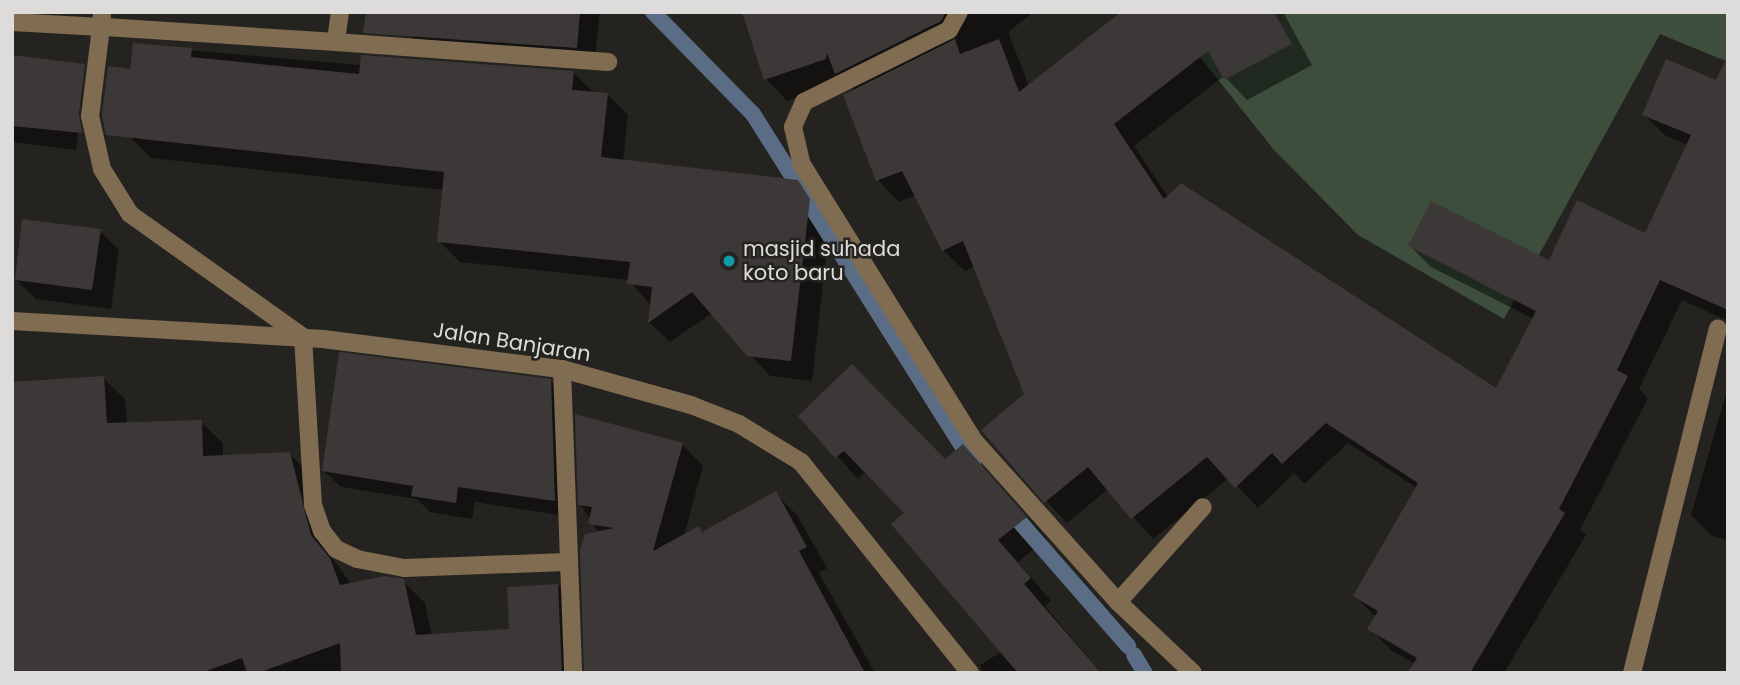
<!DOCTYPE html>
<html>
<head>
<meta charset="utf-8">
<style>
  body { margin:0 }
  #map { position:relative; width:1740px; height:685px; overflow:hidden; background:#252320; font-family:Poppins,sans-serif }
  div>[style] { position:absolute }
  .green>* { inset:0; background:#3d4e3c }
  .shadow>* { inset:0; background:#0007 }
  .stream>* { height:16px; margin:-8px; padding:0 8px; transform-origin:8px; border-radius:8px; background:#5a6d84 }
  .building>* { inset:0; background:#3c3838 }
  .minor>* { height:18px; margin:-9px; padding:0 9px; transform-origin:9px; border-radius:9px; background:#806c51 }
  .dots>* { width:19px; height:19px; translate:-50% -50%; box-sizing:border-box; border:4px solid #252320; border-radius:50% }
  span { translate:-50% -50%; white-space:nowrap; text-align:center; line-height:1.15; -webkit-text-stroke:5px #252320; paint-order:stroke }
  .poi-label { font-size:21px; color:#dddcda }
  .left { translate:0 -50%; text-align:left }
  .street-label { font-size:21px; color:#dddcda }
  .frame { position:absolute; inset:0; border:14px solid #dddcda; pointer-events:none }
</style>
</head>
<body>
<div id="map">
  <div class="green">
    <i style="clip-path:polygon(1164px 12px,1728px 12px,1728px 62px,1660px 34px,1504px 319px,1358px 235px,1274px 150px)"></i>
  </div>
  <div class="shadow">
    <i style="clip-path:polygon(411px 12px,600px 12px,594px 66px,427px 54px,409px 35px)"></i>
    <i style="clip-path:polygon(743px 12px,1034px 12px,1008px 32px,1029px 86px,1167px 12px,1283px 12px,1312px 65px,1247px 100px,1224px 76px,1134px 146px,1168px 197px,1497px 391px,1534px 319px,1431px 267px,1410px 246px,1550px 262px,1646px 235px,1688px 145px,1666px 136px,1644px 115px,1728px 87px,1728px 321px,1682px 300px,1639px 389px,1648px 398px,1580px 530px,1586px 535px,1504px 673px,1409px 673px,1415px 664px,1391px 650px,1370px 628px,1376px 617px,1355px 596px,1417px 488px,1348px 443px,1304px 484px,1294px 473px,1258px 508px,1229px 478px,1153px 539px,1108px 489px,1067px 523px,1046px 501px,1026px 395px,975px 266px,965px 271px,943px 250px,916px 195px,899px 202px,878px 180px,855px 91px,845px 81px,787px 101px,766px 79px)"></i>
    <i style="clip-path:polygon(143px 46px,405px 69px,574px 73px,594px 93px,607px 94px,628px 115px,623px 162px,797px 182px,830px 221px,812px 381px,770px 376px,712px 313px,670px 342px,649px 322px,651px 306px,629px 280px,460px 262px,439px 241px,444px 190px,151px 158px,130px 137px)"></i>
    <i style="clip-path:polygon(12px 57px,64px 63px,83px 82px,76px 150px,12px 142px)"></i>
    <i style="clip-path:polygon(100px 231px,119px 250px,111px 309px,36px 299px,16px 280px)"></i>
    <i style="clip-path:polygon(103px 378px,125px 399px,127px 424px,201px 422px,223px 443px,223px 457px,290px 454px,311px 476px,332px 558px,352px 585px,403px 581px,425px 603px,432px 635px,511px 631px,558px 586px,579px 607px,582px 673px,379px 673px,376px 660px,339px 673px,12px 673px)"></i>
    <i style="clip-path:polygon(550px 381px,567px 398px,571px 517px,475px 502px,472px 519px,430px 512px,417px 499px,341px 487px,324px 471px)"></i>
    <i style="clip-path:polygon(1728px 387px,1728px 540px,1712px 536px,1691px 515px)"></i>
    <i style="clip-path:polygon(801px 416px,945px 461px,963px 447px,1047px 539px,1018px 562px,1051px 601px,1045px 606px,1101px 673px,983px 673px,980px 665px,1001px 652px,907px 513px,866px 471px,858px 479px)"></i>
    <i style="clip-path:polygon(682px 444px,703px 466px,684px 536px,699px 528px,704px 533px,775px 493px,797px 515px,827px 568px,819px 573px,875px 673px,586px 673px,599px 533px,580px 504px)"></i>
  </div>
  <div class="stream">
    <i style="left:653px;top:12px;width:143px;rotate:45.6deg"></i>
    <i style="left:753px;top:114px;width:413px;rotate:57.8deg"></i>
    <i style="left:1006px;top:506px;width:186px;rotate:48.9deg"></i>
    <i style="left:1134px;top:655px;width:21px;rotate:59deg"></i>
  </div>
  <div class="building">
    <i style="clip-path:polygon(366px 12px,580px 12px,577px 48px,363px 33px)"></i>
    <i style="clip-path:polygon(742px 12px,946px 12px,941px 21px,835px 74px,827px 53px,826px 59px,764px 80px)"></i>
    <i style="clip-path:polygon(1121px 12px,1274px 12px,1292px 44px,1224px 80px,1208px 51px,1114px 124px,1164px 199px,1181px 183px,1496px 388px,1536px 311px,1408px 246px,1431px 201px,1549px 260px,1577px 200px,1645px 233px,1691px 135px,1642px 115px,1666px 59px,1716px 80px,1728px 55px,1728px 310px,1660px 280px,1617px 370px,1628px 376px,1559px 509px,1565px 513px,1470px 673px,1407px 673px,1417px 658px,1367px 629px,1378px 611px,1353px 596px,1418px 483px,1326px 423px,1282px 464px,1272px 453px,1235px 488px,1207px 457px,1131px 519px,1088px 467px,1044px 503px,981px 430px,1024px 394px,963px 241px,942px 251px,902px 171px,876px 181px,843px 95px,955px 39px,960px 54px,999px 39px,1019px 92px)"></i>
    <i style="clip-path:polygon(133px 43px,192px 48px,191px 57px,359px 74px,361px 55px,574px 71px,572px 90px,608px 93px,601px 157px,798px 180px,810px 199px,791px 361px,747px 356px,692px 292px,648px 323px,652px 287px,627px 284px,630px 262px,437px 242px,444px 172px,106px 135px,102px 115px,108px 66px,130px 69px)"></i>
    <i style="clip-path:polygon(12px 55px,85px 64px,79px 115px,82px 133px,12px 126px)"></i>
    <i style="clip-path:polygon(22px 219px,101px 229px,92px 290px,15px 280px)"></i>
    <i style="clip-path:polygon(339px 352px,551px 379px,555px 501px,458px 487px,456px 503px,411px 496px,413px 486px,322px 471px)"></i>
    <i style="clip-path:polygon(852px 364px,945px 459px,963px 444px,1027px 517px,998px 540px,1031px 578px,1024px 584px,1101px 673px,1018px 673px,891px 524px,904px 513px,844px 451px,835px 458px,798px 416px)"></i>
    <i style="clip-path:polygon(104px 376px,107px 423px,202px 420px,203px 456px,290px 452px,311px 535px,330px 558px,340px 585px,385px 576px,404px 579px,416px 635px,509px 629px,507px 587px,558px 584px,562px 673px,341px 673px,340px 643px,258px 673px,247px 673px,242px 658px,201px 673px,12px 673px,12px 382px)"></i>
    <i style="clip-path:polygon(575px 414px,683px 443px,653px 551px,699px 526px,702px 532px,776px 491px,807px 547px,799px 551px,865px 673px,584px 673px,580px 551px,585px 534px,614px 528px,588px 524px,592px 507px,578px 505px)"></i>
  </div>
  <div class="minor">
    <i style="left:340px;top:12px;width:30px;rotate:98deg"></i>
    <i style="left:336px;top:42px;width:235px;rotate:-176.3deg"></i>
    <i style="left:101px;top:27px;width:90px;rotate:97deg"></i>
    <i style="left:90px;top:116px;width:54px;rotate:77.2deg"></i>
    <i style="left:102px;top:169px;width:53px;rotate:58.1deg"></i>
    <i style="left:130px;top:214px;width:212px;rotate:35.4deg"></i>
    <i style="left:303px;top:337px;width:168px;rotate:86.6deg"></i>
    <i style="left:313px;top:505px;width:28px;rotate:71deg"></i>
    <i style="left:322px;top:531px;width:23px;rotate:52deg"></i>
    <i style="left:336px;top:549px;width:23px;rotate:25deg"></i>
    <i style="left:357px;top:559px;width:48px;rotate:10.8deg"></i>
    <i style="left:404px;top:568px;width:162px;rotate:-2.1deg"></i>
    <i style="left:959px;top:12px;width:21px;rotate:119deg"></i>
    <i style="left:949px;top:30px;width:162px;rotate:153.6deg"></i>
    <i style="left:804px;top:102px;width:27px;rotate:114deg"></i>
    <i style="left:793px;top:127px;width:37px;rotate:77deg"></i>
    <i style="left:801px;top:163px;width:329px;rotate:58.1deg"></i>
    <i style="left:975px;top:442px;width:215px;rotate:48.2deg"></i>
    <i style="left:1118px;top:602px;width:103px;rotate:43.4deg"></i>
    <i style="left:12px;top:22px;width:89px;rotate:3.2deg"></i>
    <i style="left:101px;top:27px;width:15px;rotate:-86deg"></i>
    <i style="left:336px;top:42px;width:273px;rotate:4.2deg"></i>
    <i style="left:12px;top:321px;width:312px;rotate:3.3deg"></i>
    <i style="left:323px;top:339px;width:241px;rotate:7.2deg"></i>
    <i style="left:562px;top:369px;width:134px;rotate:15.6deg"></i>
    <i style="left:691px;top:405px;width:52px;rotate:21.6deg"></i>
    <i style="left:739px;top:424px;width:73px;rotate:31.5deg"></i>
    <i style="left:801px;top:462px;width:270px;rotate:51.3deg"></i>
    <i style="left:562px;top:369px;width:304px;rotate:87.9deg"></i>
    <i style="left:1118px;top:602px;width:127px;rotate:-48.2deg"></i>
    <i style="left:1632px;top:673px;width:355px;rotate:-76deg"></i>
  </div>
  <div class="dots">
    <i style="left:729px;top:261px;background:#0f9aa8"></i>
  </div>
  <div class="poi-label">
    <span class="left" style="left:743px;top:261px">masjid suhada<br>koto baru</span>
  </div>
  <div class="street-label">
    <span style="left:512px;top:342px;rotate:9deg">Jalan Banjaran</span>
  </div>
  <div class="frame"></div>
</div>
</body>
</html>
